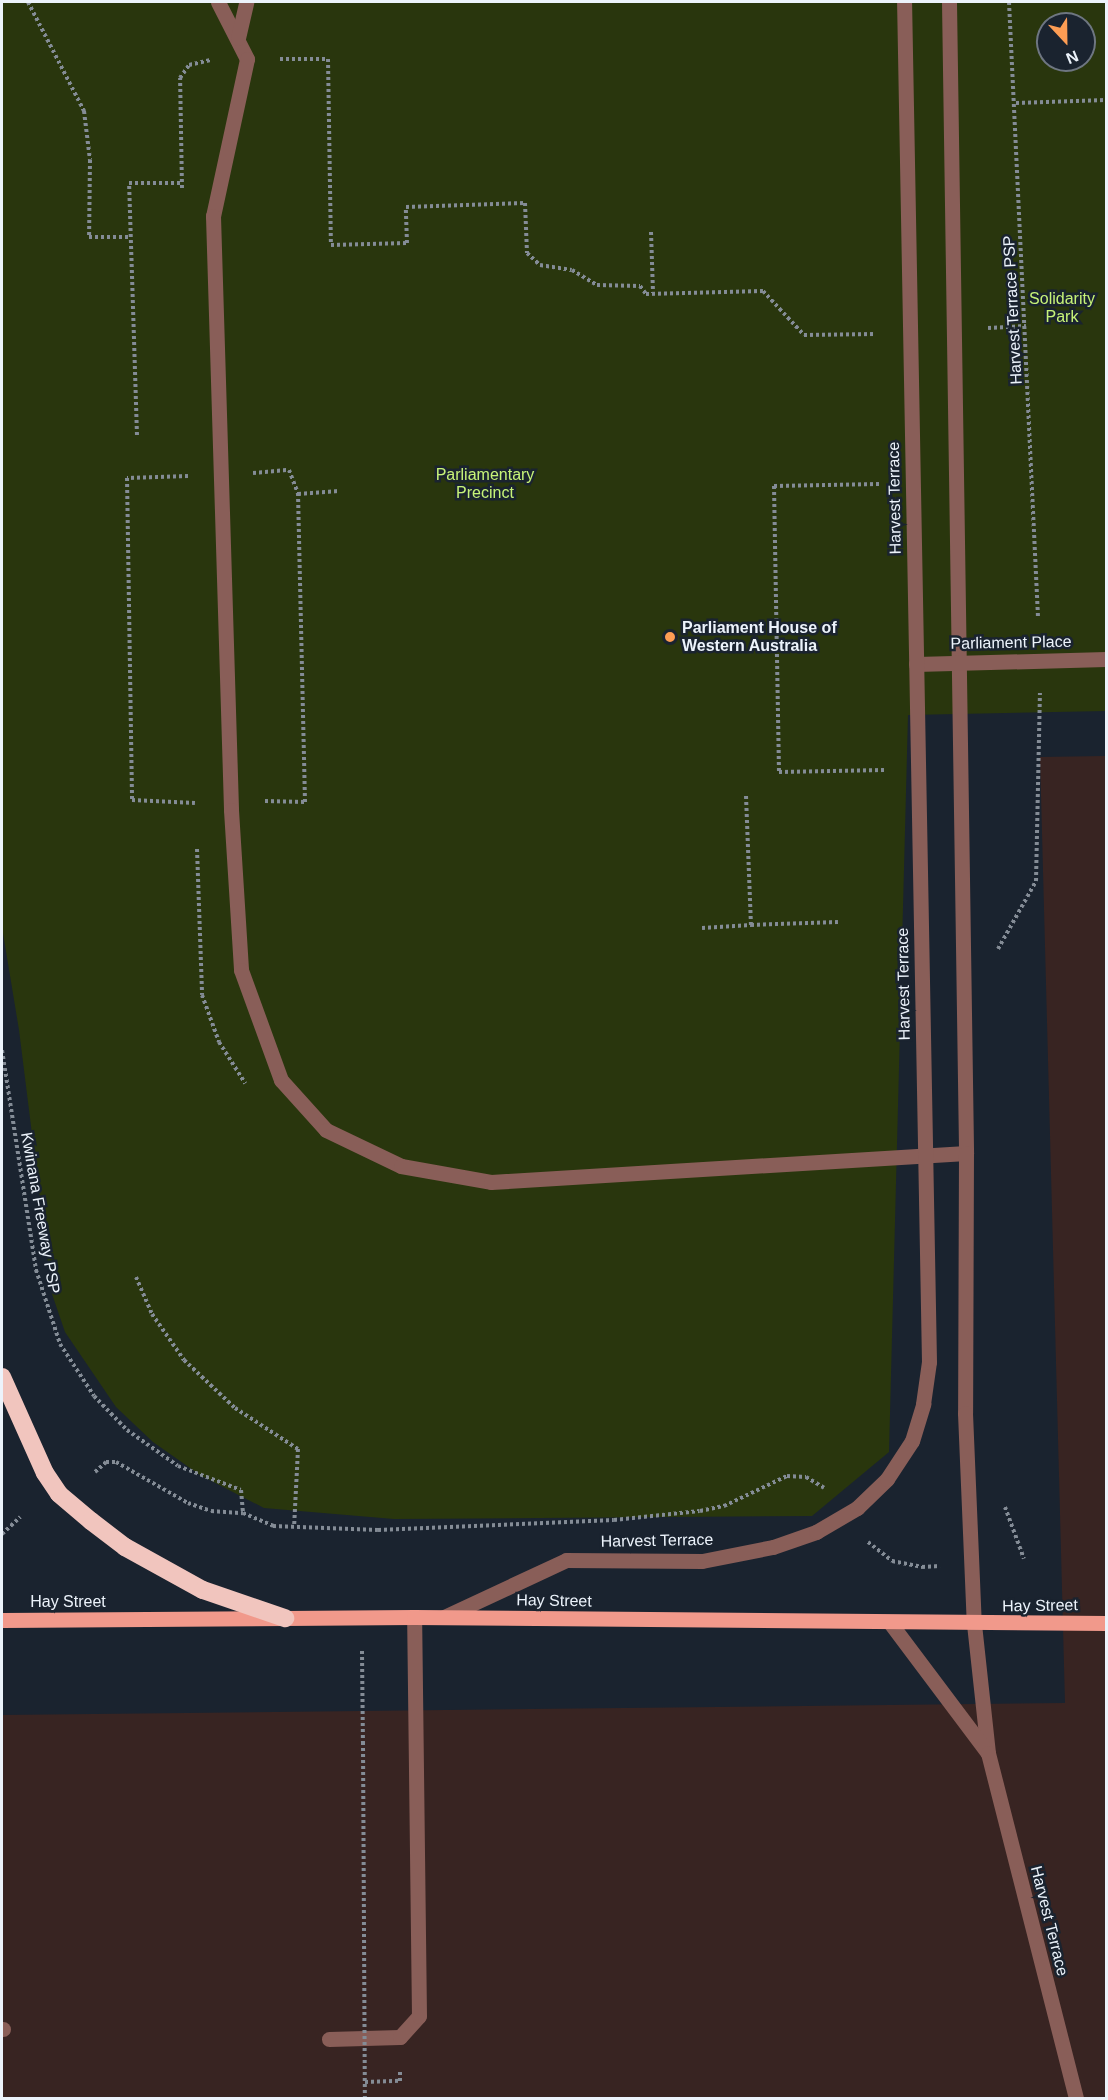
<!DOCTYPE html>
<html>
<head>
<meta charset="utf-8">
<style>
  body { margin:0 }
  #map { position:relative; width:1108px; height:2100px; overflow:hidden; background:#1a232f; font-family:Arial,sans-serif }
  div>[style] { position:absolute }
  .commercial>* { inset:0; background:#382422 }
  .green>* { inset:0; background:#29360d }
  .path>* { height:4px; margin-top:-2px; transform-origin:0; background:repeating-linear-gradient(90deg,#848c96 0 3px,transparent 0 6px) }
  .minor>* { height:15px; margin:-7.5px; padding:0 7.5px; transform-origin:7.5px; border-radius:7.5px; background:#895e58 }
  .major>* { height:15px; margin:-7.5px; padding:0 7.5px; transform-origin:7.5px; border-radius:7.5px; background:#f1998b }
  .highway>* { height:18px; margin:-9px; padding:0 9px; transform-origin:9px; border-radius:9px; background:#f1c5be }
  .path-bridge>* { height:4px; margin-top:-2px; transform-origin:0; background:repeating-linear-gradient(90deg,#848c96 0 3px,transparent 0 6px) }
  .dots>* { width:16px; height:16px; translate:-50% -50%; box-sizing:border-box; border:3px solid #1a232f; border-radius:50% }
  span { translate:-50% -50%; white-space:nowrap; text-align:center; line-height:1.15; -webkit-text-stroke:5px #1a232f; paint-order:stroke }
  .park-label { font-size:16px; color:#c7f378 }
  .street-label { font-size:16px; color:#ecf3fb }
  .poi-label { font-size:16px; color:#ecf3fb; font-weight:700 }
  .left { translate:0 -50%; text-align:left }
  .frame { position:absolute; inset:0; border:3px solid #ecf3fb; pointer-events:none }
  .north { position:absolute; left:1036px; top:12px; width:60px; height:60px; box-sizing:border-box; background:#1a232f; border:2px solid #6e7681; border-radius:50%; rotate:158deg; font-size:16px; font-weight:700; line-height:24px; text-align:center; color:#ecf3fb }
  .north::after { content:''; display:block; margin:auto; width:21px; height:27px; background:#fd9d54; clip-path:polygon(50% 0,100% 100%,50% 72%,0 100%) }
</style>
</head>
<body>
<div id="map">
  <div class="commercial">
    <i style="clip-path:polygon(1106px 756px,1106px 2098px,2px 2098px,2px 1715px,1065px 1703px,1040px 757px)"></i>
  </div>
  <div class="green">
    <i style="clip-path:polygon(evenodd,2px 2px,1106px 2px,1106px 711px,908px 715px,901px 984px,909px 985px,910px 1024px,900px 1029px,889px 1452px,812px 1516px,394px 1519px,264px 1508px,200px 1475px,153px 1442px,116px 1407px,65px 1332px,52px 1294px,19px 1030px,2px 927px,2px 2px,1048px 24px,1084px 24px,1084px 60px,1048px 60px,1048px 24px)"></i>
  </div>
  <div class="path">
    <i style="left:28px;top:2px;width:123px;rotate:62.8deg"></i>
    <i style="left:84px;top:111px;width:49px;rotate:83deg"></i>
    <i style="left:90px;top:160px;width:77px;rotate:90.7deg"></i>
    <i style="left:89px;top:237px;width:42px"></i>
    <i style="left:1009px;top:2px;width:616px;rotate:87.3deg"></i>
    <i style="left:280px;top:59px;width:48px"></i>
    <i style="left:328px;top:59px;width:186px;rotate:89.1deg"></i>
    <i style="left:331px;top:245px;width:76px;rotate:-1.5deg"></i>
    <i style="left:407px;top:243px;width:36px;rotate:-92deg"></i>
    <i style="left:406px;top:207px;width:119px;rotate:-1.9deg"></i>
    <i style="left:525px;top:203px;width:50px;rotate:87.7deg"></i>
    <i style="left:527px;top:253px;width:18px;rotate:43deg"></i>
    <i style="left:540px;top:265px;width:32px;rotate:9deg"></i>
    <i style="left:572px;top:270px;width:29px;rotate:31deg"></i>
    <i style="left:597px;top:285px;width:43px;rotate:1.3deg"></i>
    <i style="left:640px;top:286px;width:10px;rotate:53deg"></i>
    <i style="left:646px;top:294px;width:117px;rotate:-1.5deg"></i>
    <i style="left:763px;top:291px;width:60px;rotate:47deg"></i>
    <i style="left:804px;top:335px;width:72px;rotate:-0.8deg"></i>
    <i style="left:1016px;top:103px;width:90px;rotate:-1.9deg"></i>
    <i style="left:182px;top:188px;width:110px;rotate:-91deg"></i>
    <i style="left:180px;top:78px;width:16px;rotate:-55deg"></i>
    <i style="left:189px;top:65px;width:22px;rotate:-13deg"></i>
    <i style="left:651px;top:232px;width:61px;rotate:88.1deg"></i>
    <i style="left:988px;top:328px;width:38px;rotate:-3deg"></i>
    <i style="left:137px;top:435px;width:252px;rotate:-91.8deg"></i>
    <i style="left:129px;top:183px;width:53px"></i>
    <i style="left:253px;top:473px;width:36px;rotate:-5deg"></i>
    <i style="left:289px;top:470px;width:26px;rotate:69deg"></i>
    <i style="left:188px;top:476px;width:61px;rotate:178.1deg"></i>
    <i style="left:127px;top:478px;width:322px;rotate:89.1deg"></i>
    <i style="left:132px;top:800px;width:63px;rotate:2.7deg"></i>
    <i style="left:879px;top:484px;width:105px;rotate:178.9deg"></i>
    <i style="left:774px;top:486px;width:286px;rotate:89deg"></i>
    <i style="left:779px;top:772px;width:105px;rotate:-1.1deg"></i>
    <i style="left:746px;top:796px;width:129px;rotate:87.8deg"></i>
    <i style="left:751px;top:925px;width:87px;rotate:-2deg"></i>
    <i style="left:265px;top:801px;width:40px;rotate:1.4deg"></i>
    <i style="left:305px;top:802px;width:308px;rotate:-91.3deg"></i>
    <i style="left:298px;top:494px;width:41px;rotate:-4.2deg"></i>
    <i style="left:197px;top:849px;width:146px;rotate:88deg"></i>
    <i style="left:202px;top:995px;width:50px;rotate:70.1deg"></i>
    <i style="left:219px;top:1042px;width:49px;rotate:57.6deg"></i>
    <i style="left:702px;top:928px;width:49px;rotate:-3.5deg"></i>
    <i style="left:998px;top:949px;width:78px;rotate:-60.8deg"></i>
    <i style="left:1036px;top:881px;width:188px;rotate:-88.8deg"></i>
    <i style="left:2px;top:1050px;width:223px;rotate:81.2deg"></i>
    <i style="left:36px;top:1270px;width:78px;rotate:72deg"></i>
    <i style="left:60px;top:1344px;width:62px;rotate:56.8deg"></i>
    <i style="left:94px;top:1396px;width:47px;rotate:45.9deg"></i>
    <i style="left:127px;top:1430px;width:62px;rotate:35.2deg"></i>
    <i style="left:178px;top:1466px;width:67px;rotate:20.9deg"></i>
    <i style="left:241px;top:1490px;width:23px;rotate:85deg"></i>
    <i style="left:136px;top:1277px;width:40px;rotate:66.6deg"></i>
    <i style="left:152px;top:1314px;width:56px;rotate:55.2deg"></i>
    <i style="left:184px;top:1360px;width:70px;rotate:43.3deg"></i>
    <i style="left:235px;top:1408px;width:75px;rotate:33.1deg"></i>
    <i style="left:298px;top:1449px;width:78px;rotate:92.9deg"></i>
    <i style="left:95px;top:1472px;width:15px;rotate:-42deg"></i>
    <i style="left:106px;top:1462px;width:10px"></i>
    <i style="left:116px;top:1462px;width:83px;rotate:29.7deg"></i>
    <i style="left:188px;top:1503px;width:24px;rotate:19deg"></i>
    <i style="left:211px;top:1511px;width:32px;rotate:4deg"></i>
    <i style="left:243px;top:1513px;width:33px;rotate:23deg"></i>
    <i style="left:273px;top:1526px;width:105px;rotate:2.2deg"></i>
    <i style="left:378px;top:1530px;width:236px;rotate:-2.4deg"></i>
    <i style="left:614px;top:1520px;width:86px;rotate:-6deg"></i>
    <i style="left:700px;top:1511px;width:25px;rotate:-12deg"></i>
    <i style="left:724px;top:1506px;width:70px;rotate:-25.5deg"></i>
    <i style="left:787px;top:1476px;width:19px;rotate:3deg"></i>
    <i style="left:806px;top:1477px;width:21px;rotate:31deg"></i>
    <i style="left:1005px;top:1507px;width:55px;rotate:69.9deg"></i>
    <i style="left:2px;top:1534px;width:25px;rotate:-43deg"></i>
    <i style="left:868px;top:1542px;width:31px;rotate:38deg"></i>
    <i style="left:892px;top:1561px;width:31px;rotate:11deg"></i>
    <i style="left:922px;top:1567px;width:18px;rotate:-3deg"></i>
    <i style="left:362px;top:1651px;width:91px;rotate:89.4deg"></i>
    <i style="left:365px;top:2082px;width:35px;rotate:-2deg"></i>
    <i style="left:400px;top:2081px;width:12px;rotate:-90deg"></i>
  </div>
  <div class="minor">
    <i style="left:218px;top:2px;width:64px;rotate:63deg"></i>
    <i style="left:247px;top:59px;width:161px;rotate:102.2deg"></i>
    <i style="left:213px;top:216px;width:594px;rotate:88.26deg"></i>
    <i style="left:231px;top:810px;width:160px;rotate:86.4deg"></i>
    <i style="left:241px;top:970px;width:117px;rotate:70deg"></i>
    <i style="left:281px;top:1080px;width:67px;rotate:48deg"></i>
    <i style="left:326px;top:1130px;width:83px;rotate:25.6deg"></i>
    <i style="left:401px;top:1166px;width:91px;rotate:10.1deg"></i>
    <i style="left:491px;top:1182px;width:476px;rotate:-3.5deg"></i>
    <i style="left:949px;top:2px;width:1151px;rotate:89.15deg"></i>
    <i style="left:966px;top:1153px;width:260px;rotate:90.2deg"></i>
    <i style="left:965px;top:1413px;width:211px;rotate:87.6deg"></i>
    <i style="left:974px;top:1624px;width:130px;rotate:83.8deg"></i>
    <i style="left:238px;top:38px;width:37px;rotate:-77deg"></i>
    <i style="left:916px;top:664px;width:190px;rotate:-1.5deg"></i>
    <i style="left:444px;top:1617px;width:135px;rotate:-25deg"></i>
    <i style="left:566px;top:1560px;width:136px;rotate:0.4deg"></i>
    <i style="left:702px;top:1561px;width:72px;rotate:-11.2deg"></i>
    <i style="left:773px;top:1547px;width:46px;rotate:-19.2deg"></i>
    <i style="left:816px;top:1532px;width:48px;rotate:-30.3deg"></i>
    <i style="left:857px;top:1508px;width:42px;rotate:-44deg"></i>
    <i style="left:887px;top:1479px;width:45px;rotate:-56.7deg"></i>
    <i style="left:912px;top:1441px;width:39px;rotate:-73deg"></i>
    <i style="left:923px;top:1404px;width:42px;rotate:-81.9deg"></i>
    <i style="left:929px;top:1362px;width:1360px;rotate:-91.05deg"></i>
    <i style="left:891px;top:1624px;width:161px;rotate:53.1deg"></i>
    <i style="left:988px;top:1753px;width:356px;rotate:75.7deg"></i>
    <i style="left:2px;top:2029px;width:1px"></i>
    <i style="left:329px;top:2039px;width:71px;rotate:-1.6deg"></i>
    <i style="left:400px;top:2037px;width:28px;rotate:-48deg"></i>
    <i style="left:419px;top:2016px;width:399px;rotate:-90.7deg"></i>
  </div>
  <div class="major">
    <i style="left:2px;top:1620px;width:412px;rotate:-0.4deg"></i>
    <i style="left:414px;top:1617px;width:692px;rotate:0.5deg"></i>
  </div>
  <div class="highway">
    <i style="left:2px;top:1377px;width:105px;rotate:65.9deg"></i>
    <i style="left:45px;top:1473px;width:25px;rotate:56deg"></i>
    <i style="left:59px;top:1494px;width:42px;rotate:40.2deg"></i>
    <i style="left:91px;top:1521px;width:43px;rotate:37.4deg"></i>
    <i style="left:125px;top:1547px;width:89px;rotate:28.9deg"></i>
    <i style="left:203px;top:1590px;width:87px;rotate:18.9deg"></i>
  </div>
  <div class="path-bridge">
    <i style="left:363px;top:1742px;width:356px;rotate:89.7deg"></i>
  </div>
  <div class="dots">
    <i style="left:670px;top:637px;background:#fd9d54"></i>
  </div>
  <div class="park-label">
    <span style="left:1062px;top:308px">Solidarity<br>Park</span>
    <span style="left:485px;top:484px">Parliamentary<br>Precinct</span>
  </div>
  <div class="street-label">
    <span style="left:1013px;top:310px;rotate:-93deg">Harvest Terrace PSP</span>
    <span style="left:895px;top:498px;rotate:-91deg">Harvest Terrace</span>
    <span style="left:1011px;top:643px;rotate:-1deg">Parliament Place</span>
    <span style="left:904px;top:984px;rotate:-91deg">Harvest Terrace</span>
    <span style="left:40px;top:1213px;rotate:80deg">Kwinana Freeway PSP</span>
    <span style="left:657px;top:1541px;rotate:-1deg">Harvest Terrace</span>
    <span style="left:554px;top:1601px;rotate:1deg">Hay Street</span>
    <span style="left:68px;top:1602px">Hay Street</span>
    <span style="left:1040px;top:1606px;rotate:-1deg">Hay Street</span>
    <span style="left:1049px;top:1921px;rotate:76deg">Harvest Terrace</span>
  </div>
  <div class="poi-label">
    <span class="left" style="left:682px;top:637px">Parliament House of<br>Western Australia</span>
  </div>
  <div class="frame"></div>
  <div class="north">N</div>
</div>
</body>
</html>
